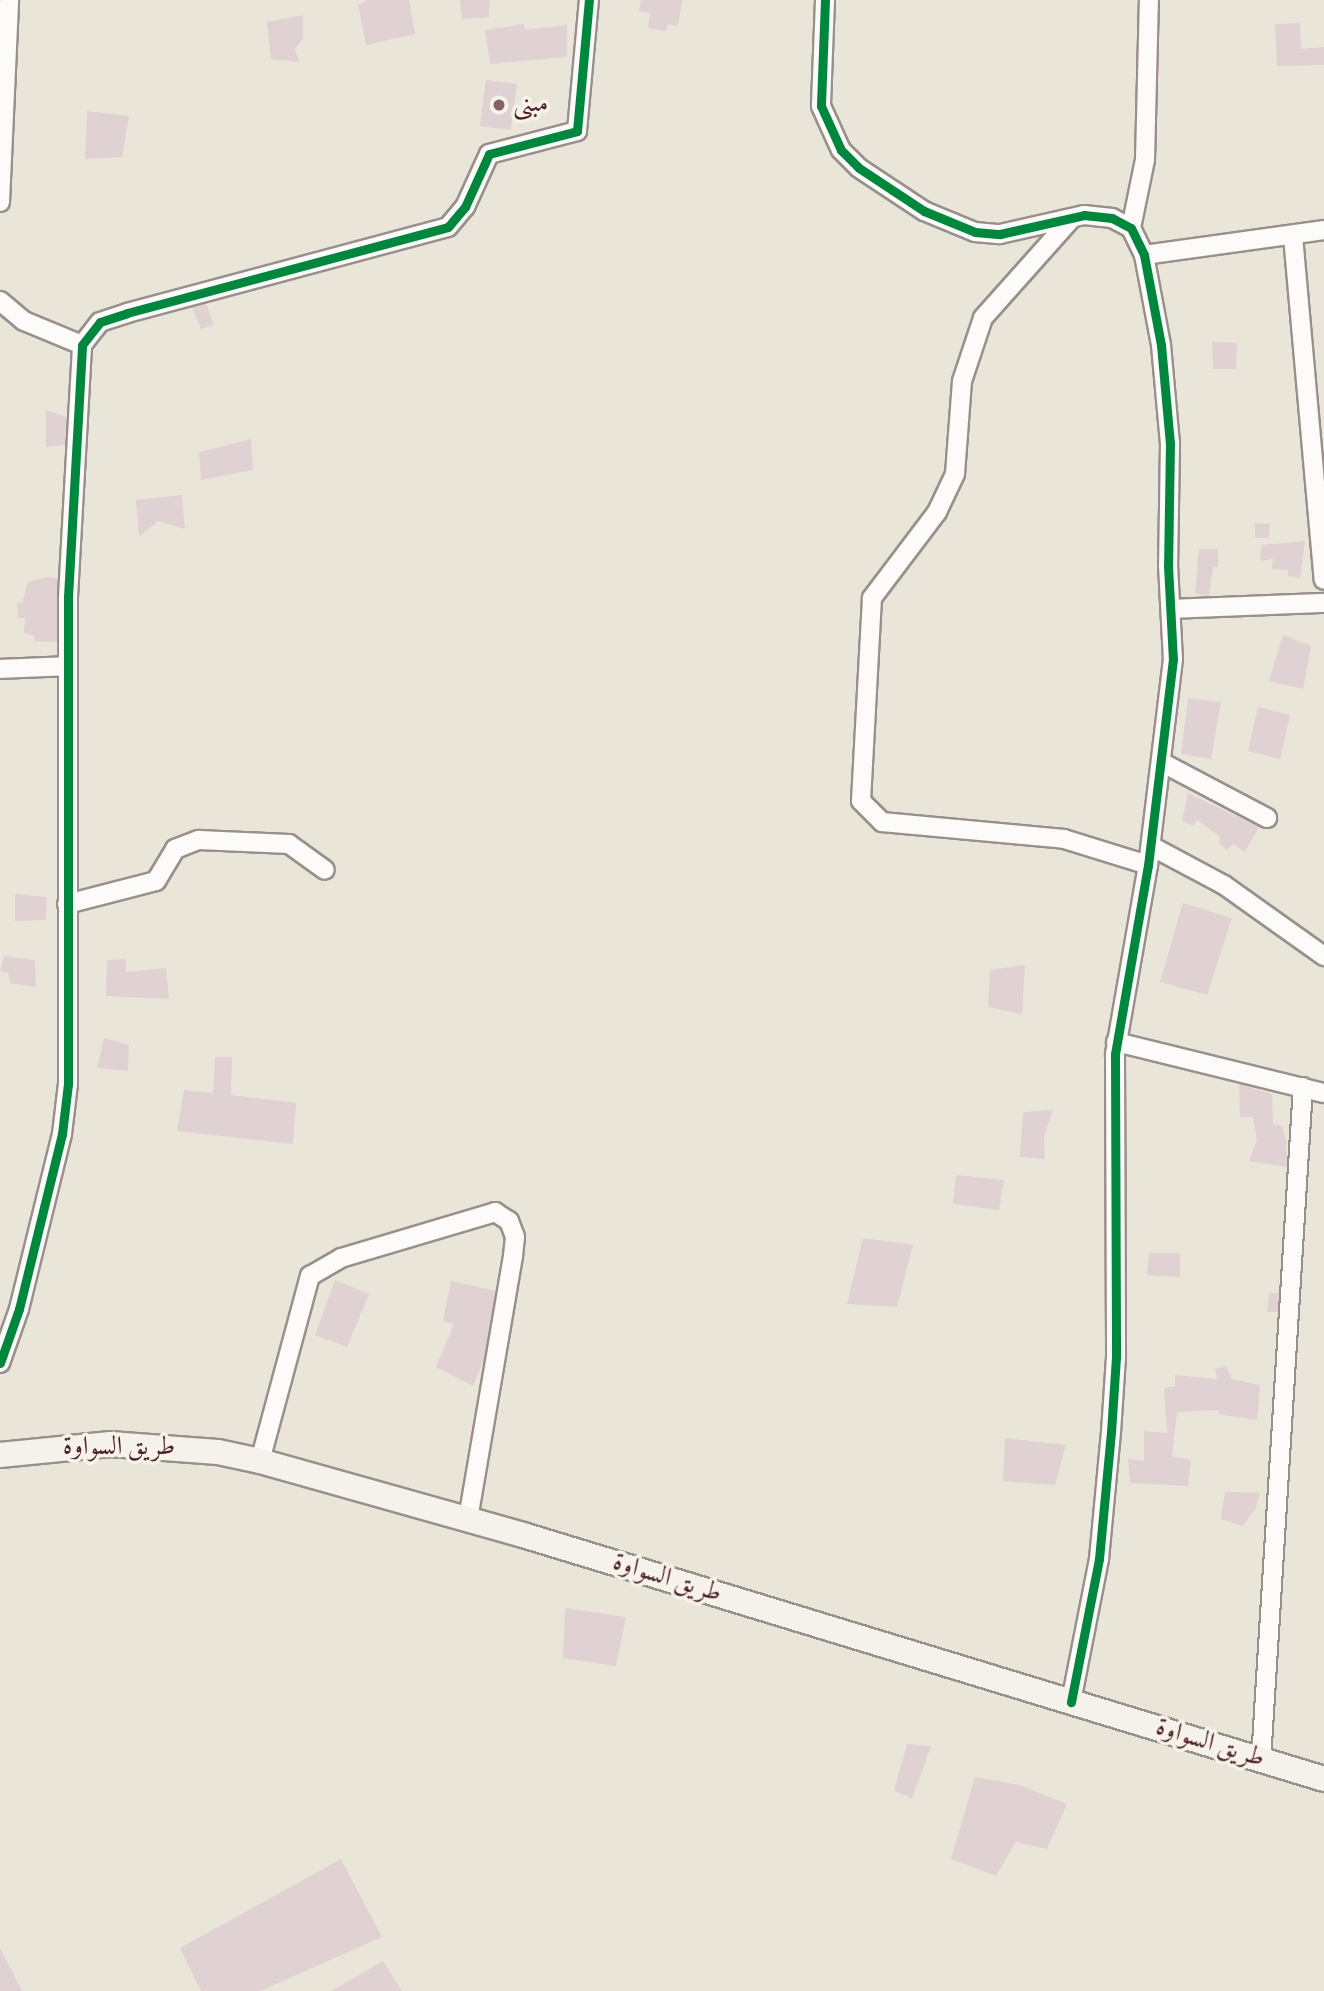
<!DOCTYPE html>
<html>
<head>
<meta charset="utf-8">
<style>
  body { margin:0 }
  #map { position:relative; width:1324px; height:1991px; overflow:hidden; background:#eae5d9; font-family:Vollkorn,Amiri,serif }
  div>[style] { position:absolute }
  .building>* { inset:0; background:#e0d1d2 }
  .roads { filter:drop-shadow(2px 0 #998f8b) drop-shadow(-2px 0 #998f8b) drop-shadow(0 2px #998f8b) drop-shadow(0 -2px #998f8b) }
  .street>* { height:18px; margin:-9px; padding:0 9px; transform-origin:9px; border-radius:9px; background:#fcfbf9 }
  .secondary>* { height:24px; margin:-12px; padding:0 12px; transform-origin:12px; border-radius:12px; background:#f5f2ec }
  .cycleway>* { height:9px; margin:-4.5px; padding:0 4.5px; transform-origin:4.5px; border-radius:4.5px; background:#00873e }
  .dots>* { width:19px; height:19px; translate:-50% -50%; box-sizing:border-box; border:4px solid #f7f3e8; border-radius:50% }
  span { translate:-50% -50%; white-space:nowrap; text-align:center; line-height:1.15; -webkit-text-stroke:7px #f7f3e8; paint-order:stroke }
  .poi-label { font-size:26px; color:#4a1f2b }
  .left { translate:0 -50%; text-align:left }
  .street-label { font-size:26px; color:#4a1f2b }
</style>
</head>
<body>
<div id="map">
  <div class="building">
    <i style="clip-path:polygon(367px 0,409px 0,415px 34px,366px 45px,358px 5px)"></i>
    <i style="clip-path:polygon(460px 0,490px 0,489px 17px,462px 19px)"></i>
    <i style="clip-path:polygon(641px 0,682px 0,678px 26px,667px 24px,666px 31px,648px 28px,650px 13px,639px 11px)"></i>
    <i style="clip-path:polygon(303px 15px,303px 39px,295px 48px,299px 62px,271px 59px,267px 22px)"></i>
    <i style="clip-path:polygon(1300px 23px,1301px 49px,1324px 47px,1324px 65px,1277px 66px,1275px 24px)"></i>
    <i style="clip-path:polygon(524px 24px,525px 30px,567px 25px,567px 57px,490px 64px,485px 30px)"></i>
    <i style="clip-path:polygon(486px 80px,517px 84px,511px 130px,480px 126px)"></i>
    <i style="clip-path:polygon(87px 111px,129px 116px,122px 157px,85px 159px)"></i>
    <i style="clip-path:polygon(206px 304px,214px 325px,201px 329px,192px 307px)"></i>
    <i style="clip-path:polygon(1212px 342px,1237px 343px,1236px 369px,1213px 369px)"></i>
    <i style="clip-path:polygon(46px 410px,67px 417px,65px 445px,46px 447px)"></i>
    <i style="clip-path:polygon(251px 439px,253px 470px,201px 480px,199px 452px)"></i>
    <i style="clip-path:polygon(182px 495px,185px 529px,158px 521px,139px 537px,136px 500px)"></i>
    <i style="clip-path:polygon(1255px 523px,1270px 524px,1269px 538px,1255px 538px)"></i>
    <i style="clip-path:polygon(1305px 541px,1300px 578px,1288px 576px,1288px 570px,1272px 569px,1273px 559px,1260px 561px,1261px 545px)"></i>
    <i style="clip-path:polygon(1199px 549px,1218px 549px,1218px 567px,1213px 567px,1209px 596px,1195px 593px)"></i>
    <i style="clip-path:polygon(46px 577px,58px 578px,57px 642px,34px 641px,35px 636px,24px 633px,25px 618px,18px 618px,17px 602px,22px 603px,28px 582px)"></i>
    <i style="clip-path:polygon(1283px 635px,1311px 646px,1303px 689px,1269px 681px)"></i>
    <i style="clip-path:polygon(1188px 698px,1221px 702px,1211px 759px,1181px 754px)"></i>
    <i style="clip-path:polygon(1258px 707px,1290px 715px,1280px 759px,1248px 751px)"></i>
    <i style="clip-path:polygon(1188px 793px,1259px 827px,1245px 852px,1233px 844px,1227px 850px,1219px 843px,1220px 837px,1197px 820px,1193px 826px,1182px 821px)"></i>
    <i style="clip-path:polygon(15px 894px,47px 897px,46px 920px,15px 921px)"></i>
    <i style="clip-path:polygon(1183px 903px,1232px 918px,1207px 995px,1160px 982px)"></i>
    <i style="clip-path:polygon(4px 956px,35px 960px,36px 987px,10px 983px,8px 972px,0 971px)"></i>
    <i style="clip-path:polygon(126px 959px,126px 972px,166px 968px,169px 999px,106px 996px,107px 960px)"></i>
    <i style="clip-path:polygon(1025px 965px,1022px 1014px,988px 1007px,990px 970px)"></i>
    <i style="clip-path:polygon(104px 1038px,129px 1045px,128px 1071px,97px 1068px)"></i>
    <i style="clip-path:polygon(215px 1057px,232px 1057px,231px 1095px,296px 1103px,293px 1144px,177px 1131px,184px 1090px,213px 1093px)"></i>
    <i style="clip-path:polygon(1239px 1084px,1272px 1094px,1273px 1125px,1282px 1126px,1286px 1140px,1287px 1167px,1249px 1161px,1257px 1140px,1253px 1117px,1240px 1117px)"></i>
    <i style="clip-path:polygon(1053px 1110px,1044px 1137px,1045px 1159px,1020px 1157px,1023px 1112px)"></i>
    <i style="clip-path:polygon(956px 1175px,1004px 1180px,999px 1210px,953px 1204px)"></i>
    <i style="clip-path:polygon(863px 1238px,913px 1245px,897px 1307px,847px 1304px)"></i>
    <i style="clip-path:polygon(1149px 1253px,1180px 1253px,1180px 1277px,1147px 1275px)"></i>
    <i style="clip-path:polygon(335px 1280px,369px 1294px,347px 1347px,315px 1335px)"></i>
    <i style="clip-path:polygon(451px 1281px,496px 1291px,484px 1359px,473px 1386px,436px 1367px,454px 1324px,443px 1321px)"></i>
    <i style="clip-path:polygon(1269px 1293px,1279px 1293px,1278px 1312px,1267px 1312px)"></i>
    <i style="clip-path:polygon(1226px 1366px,1232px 1379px,1260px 1385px,1257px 1420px,1218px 1414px,1219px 1410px,1177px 1412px,1172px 1456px,1191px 1460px,1188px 1486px,1130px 1483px,1128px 1459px,1144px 1461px,1144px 1431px,1167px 1433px,1164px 1388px,1175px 1386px,1175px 1375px,1217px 1379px,1215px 1369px)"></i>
    <i style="clip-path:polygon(1005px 1438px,1066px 1445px,1055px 1485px,1003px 1481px)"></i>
    <i style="clip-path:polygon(1225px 1492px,1260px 1493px,1255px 1510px,1242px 1526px,1221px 1519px)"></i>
    <i style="clip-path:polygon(565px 1608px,626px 1617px,616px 1666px,563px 1658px)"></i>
    <i style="clip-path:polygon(907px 1744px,931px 1746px,912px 1798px,894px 1791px)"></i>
    <i style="clip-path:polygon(975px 1777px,1019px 1785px,1067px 1804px,1047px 1849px,1016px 1842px,996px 1876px,951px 1859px)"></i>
    <i style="clip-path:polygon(341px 1859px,382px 1937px,260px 1991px,201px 1991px,180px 1948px)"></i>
    <i style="clip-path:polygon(0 1948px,22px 1991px,0 1991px)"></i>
    <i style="clip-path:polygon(383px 1961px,402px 1991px,331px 1991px)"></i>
  </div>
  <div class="roads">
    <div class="street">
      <i style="left:825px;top:0;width:106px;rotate:92.2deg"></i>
      <i style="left:821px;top:106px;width:48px;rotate:65.6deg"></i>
      <i style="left:841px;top:150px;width:25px;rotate:45deg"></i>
      <i style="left:859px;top:168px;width:78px;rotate:33.5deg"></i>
      <i style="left:924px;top:211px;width:55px;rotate:22.4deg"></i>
      <i style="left:975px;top:232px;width:25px;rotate:5deg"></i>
      <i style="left:1000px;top:234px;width:86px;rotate:-12.7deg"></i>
      <i style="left:1084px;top:215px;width:28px;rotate:6deg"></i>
      <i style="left:1112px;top:218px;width:21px;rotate:28deg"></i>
      <i style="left:1131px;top:228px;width:30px;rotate:64deg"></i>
      <i style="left:1144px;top:255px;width:92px;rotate:79.3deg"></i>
      <i style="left:1161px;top:345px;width:98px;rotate:84.8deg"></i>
      <i style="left:1170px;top:443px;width:122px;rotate:90.9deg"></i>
      <i style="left:1168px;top:565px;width:94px;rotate:87deg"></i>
      <i style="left:1173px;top:659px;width:208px;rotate:96.9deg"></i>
      <i style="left:1148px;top:865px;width:192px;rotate:99.9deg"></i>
      <i style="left:1115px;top:1054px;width:303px;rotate:89.8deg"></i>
      <i style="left:1116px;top:1357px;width:75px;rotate:93.8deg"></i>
      <i style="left:1111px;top:1432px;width:128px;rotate:95.4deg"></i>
      <i style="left:1099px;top:1559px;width:146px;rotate:101.1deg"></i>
      <i style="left:0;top:202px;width:202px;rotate:-87.4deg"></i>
      <i style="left:1072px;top:218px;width:134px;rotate:131.7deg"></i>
      <i style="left:983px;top:318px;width:66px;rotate:108.4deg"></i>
      <i style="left:962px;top:381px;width:93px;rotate:94.3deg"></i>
      <i style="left:955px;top:474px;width:42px;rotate:115.3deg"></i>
      <i style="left:937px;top:512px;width:108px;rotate:127.1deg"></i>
      <i style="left:872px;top:598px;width:203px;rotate:93.1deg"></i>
      <i style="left:861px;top:801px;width:30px;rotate:45deg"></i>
      <i style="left:882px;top:822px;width:183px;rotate:5.3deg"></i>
      <i style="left:1064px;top:839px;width:88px;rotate:17.2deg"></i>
      <i style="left:1131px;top:228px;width:69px;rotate:-78.4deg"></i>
      <i style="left:1145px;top:160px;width:160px;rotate:-88.6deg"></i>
      <i style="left:1293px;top:236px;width:345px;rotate:84.9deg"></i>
      <i style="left:1144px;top:255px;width:182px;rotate:-7.9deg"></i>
      <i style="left:0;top:301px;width:31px;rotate:40deg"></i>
      <i style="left:24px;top:321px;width:63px;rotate:22.5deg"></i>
      <i style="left:1172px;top:609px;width:152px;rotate:-2.3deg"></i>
      <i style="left:0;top:669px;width:68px;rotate:-2.5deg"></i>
      <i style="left:1161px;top:762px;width:120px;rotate:27.8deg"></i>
      <i style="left:1151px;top:846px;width:83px;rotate:28.1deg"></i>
      <i style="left:1224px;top:885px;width:123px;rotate:35.4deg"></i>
      <i style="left:67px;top:904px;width:92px;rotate:-14.5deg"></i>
      <i style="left:156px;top:881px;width:37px;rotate:-59deg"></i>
      <i style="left:175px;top:849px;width:26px;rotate:-21deg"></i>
      <i style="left:199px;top:840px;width:90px;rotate:2.5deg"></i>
      <i style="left:289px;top:844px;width:44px;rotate:35.8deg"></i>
      <i style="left:1116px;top:1042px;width:214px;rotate:13.8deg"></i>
      <i style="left:0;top:1363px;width:57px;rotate:-70.6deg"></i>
      <i style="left:19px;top:1309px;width:180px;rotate:-76.2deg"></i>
      <i style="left:62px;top:1134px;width:50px;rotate:-83.2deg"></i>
      <i style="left:68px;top:1084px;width:487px;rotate:-90deg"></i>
      <i style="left:68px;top:597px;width:252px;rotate:-86.8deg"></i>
      <i style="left:82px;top:345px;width:29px;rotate:-52deg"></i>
      <i style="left:100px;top:322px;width:28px;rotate:-18deg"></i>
      <i style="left:127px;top:313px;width:332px;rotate:-15deg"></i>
      <i style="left:448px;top:227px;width:26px;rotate:-50deg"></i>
      <i style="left:465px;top:207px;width:58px;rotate:-65.6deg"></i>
      <i style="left:489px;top:154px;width:91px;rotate:-14.6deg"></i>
      <i style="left:577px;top:131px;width:132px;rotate:-84.8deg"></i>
      <i style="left:260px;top:1461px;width:192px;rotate:-74.9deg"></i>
      <i style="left:310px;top:1276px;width:36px;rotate:-30deg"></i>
      <i style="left:341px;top:1258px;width:161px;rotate:-16.6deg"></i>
      <i style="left:495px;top:1212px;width:17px;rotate:33deg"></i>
      <i style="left:509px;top:1221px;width:17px;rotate:69deg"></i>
      <i style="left:515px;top:1237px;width:19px;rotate:96deg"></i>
      <i style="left:513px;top:1256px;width:267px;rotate:99.7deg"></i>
      <i style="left:1261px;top:1760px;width:674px;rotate:-86.43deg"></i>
    </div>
    <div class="secondary">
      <i style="left:0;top:1455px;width:111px;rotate:-5.7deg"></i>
      <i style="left:110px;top:1444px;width:108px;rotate:4.2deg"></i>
      <i style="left:218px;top:1452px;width:43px;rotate:12.1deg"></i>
      <i style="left:260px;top:1461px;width:273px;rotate:15.7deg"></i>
      <i style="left:523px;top:1535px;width:837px;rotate:16.94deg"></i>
    </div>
  </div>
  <div class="cycleway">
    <i style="left:825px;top:0;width:106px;rotate:92.2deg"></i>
    <i style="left:821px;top:106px;width:48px;rotate:65.6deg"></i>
    <i style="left:841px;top:150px;width:25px;rotate:45deg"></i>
    <i style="left:859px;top:168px;width:78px;rotate:33.5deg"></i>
    <i style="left:924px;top:211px;width:55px;rotate:22.4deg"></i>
    <i style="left:975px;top:232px;width:25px;rotate:5deg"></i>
    <i style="left:1000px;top:234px;width:86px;rotate:-12.7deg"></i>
    <i style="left:1084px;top:215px;width:28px;rotate:6deg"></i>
    <i style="left:1112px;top:218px;width:21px;rotate:28deg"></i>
    <i style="left:1131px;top:228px;width:30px;rotate:64deg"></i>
    <i style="left:1144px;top:255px;width:92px;rotate:79.3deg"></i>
    <i style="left:1161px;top:345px;width:98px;rotate:84.8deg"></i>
    <i style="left:1170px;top:443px;width:122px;rotate:90.9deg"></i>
    <i style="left:1168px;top:565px;width:94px;rotate:87deg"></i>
    <i style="left:1173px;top:659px;width:208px;rotate:96.9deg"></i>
    <i style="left:1148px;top:865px;width:192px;rotate:99.9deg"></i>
    <i style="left:1115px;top:1054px;width:303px;rotate:89.8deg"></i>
    <i style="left:1116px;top:1357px;width:75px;rotate:93.8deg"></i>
    <i style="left:1111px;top:1432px;width:128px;rotate:95.4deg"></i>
    <i style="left:1099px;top:1559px;width:146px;rotate:101.1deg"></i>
    <i style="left:0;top:1363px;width:57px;rotate:-70.6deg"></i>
    <i style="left:19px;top:1309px;width:180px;rotate:-76.2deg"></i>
    <i style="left:62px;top:1134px;width:50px;rotate:-83.2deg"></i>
    <i style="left:68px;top:1084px;width:487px;rotate:-90deg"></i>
    <i style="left:68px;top:597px;width:252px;rotate:-86.8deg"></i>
    <i style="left:82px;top:345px;width:29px;rotate:-52deg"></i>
    <i style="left:100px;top:322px;width:28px;rotate:-18deg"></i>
    <i style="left:127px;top:313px;width:332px;rotate:-15deg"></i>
    <i style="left:448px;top:227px;width:26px;rotate:-50deg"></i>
    <i style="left:465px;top:207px;width:58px;rotate:-65.6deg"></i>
    <i style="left:489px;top:154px;width:91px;rotate:-14.6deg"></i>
    <i style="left:577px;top:131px;width:132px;rotate:-84.8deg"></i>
  </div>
  <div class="dots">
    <i style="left:499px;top:105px;background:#826468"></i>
  </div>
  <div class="poi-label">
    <span class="left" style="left:513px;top:105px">مبنى</span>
  </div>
  <div class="street-label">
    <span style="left:119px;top:1448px">طريق السواوة</span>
    <span style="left:667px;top:1579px;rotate:17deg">طريق السواوة</span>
    <span style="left:1210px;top:1744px;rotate:17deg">طريق السواوة</span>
  </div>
</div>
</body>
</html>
